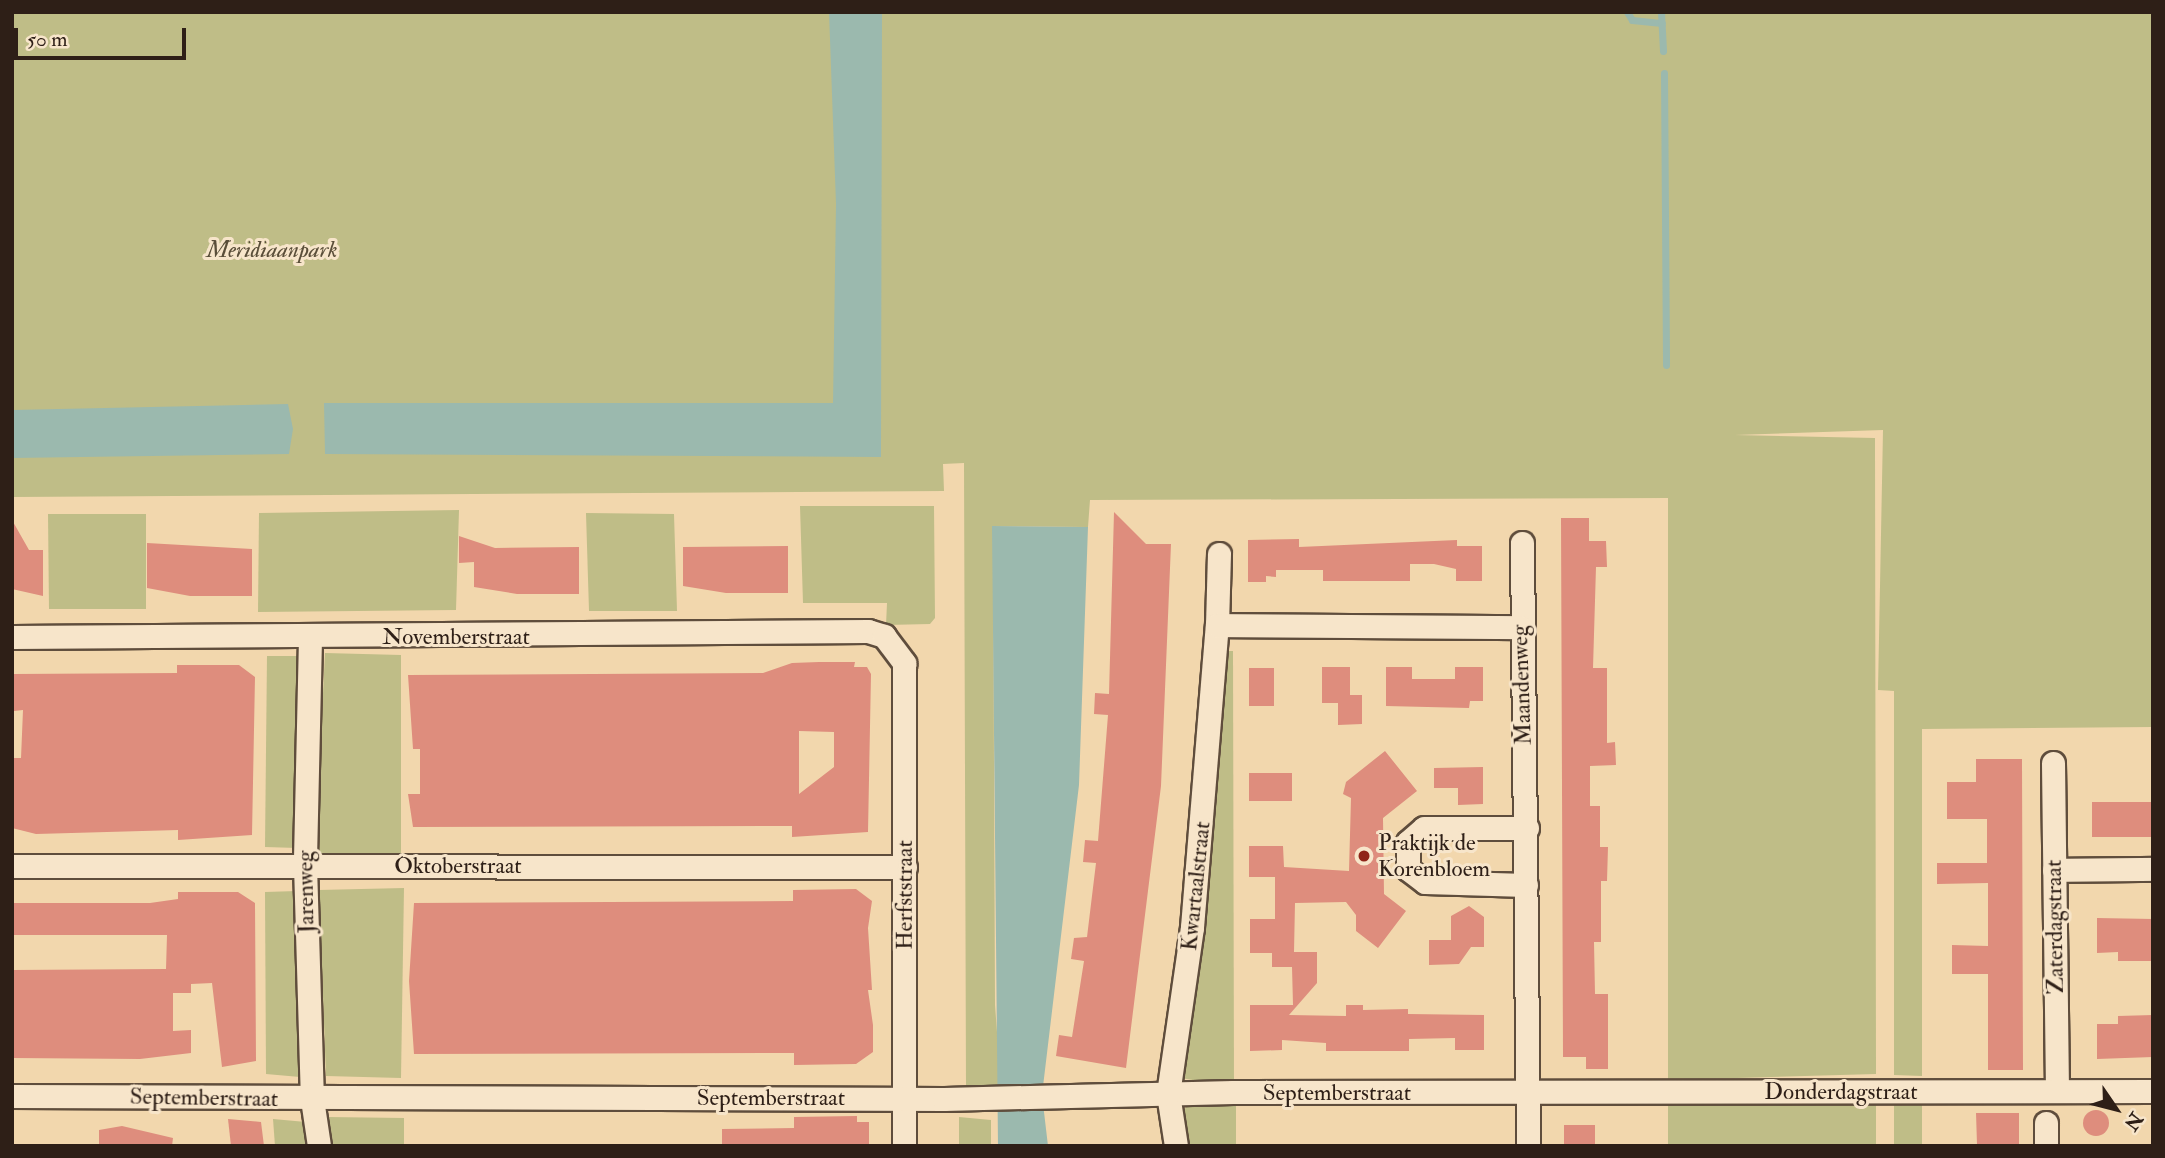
<!DOCTYPE html>
<html>
<head>
<meta charset="utf-8">
<style>
  body { margin:0 }
  #map { position:relative; width:2165px; height:1158px; overflow:hidden; background:#f2d7ad; font-family:"IM FELL Double Pica",serif }
  div>[style] { position:absolute }
  .green>* { inset:0; background:#bfbd87 }
  .water>* { inset:0; background:#9bb9ae }
  .stream>* { height:7px; margin:-3.5px; padding:0 3.5px; transform-origin:3.5px; border-radius:3.5px; background:#9bb9ae }
  .building>* { inset:0; background:#de8d7d }
  .round { border-radius:50% }
  .roads { filter:drop-shadow(2px 0 #5f4d3c) drop-shadow(-2px 0 #5f4d3c) drop-shadow(0 2px #5f4d3c) drop-shadow(0 -2px #5f4d3c) }
  .minor>* { height:23px; margin:-11.5px; padding:0 11.5px; transform-origin:11.5px; border-radius:11.5px; background:#f7e5ca }
  .dots>* { width:19px; height:19px; translate:-50% -50%; box-sizing:border-box; border:4px solid #f7e5ca; border-radius:50% }
  span { translate:-50% -50%; white-space:nowrap; text-align:center; line-height:1.15; -webkit-text-stroke:6px #f7e5ca; paint-order:stroke }
  .park-label { font-size:23px; color:#5a4e39; font-style:italic }
  .street-label { font-size:23px; color:#2e1f17 }
  .poi-label { font-size:23px; color:#2e1f17 }
  .left { translate:0 -50%; text-align:left }
  .frame { position:absolute; inset:0; border:14px solid #2e1f17; pointer-events:none }
  .north { position:absolute; left:2081px; top:1074px; width:70px; height:70px; -webkit-text-stroke:5px #f7e5ca; paint-order:stroke; rotate:125deg; font-size:19px; font-weight:700; line-height:28px; text-align:center; color:#2e1f17 }
  .north::after { content:''; display:block; margin:auto; width:24px; height:32px; background:#2e1f17; clip-path:polygon(50% 0,100% 100%,50% 72%,0 100%) }
  .scale { position:absolute; left:14px; top:28px; width:172px; height:32px; box-sizing:border-box; border:4px solid #2e1f17; border-top:0; padding-left:9px; font-size:21px; line-height:24px; white-space:nowrap; color:#2e1f17; -webkit-text-stroke:5px #f7e5ca; paint-order:stroke }
</style>
</head>
<body>
<div id="map">
  <div class="green">
    <i style="clip-path:polygon(12px 12px,2153px 12px,2153px 727px,1922px 729px,1922px 1076px,1894px 1075px,1894px 691px,1878px 690px,1883px 430px,1735px 435px,1875px 438px,1876px 1074px,1668px 1080px,1668px 498px,1090px 500px,1088px 527px,993px 526px,995px 1005px,1001px 1086px,966px 1087px,964px 463px,943px 464px,944px 491px,12px 497px)"></i>
    <i style="clip-path:polygon(800px 506px,934px 506px,935px 618px,930px 624px,886px 625px,887px 603px,803px 603px)"></i>
    <i style="clip-path:polygon(459px 510px,456px 610px,258px 612px,259px 513px)"></i>
    <i style="clip-path:polygon(586px 513px,674px 514px,677px 611px,589px 611px)"></i>
    <i style="clip-path:polygon(48px 514px,146px 514px,146px 609px,49px 609px)"></i>
    <i style="clip-path:polygon(1223px 651px,1233px 651px,1234px 1087px,1181px 1078px)"></i>
    <i style="clip-path:polygon(325px 653px,401px 655px,401px 853px,315px 853px)"></i>
    <i style="clip-path:polygon(267px 656px,301px 656px,297px 848px,265px 847px)"></i>
    <i style="clip-path:polygon(404px 888px,401px 1078px,326px 1076px,319px 890px)"></i>
    <i style="clip-path:polygon(297px 891px,300px 1077px,266px 1074px,265px 892px)"></i>
    <i style="clip-path:polygon(1236px 1099px,1236px 1146px,1185px 1146px,1181px 1115px,1186px 1107px)"></i>
    <i style="clip-path:polygon(1876px 1102px,1876px 1146px,1668px 1146px,1668px 1105px)"></i>
    <i style="clip-path:polygon(1894px 1103px,1922px 1105px,1922px 1146px,1894px 1146px)"></i>
    <i style="clip-path:polygon(327px 1117px,404px 1118px,404px 1146px,331px 1146px)"></i>
    <i style="clip-path:polygon(959px 1117px,991px 1120px,991px 1146px,959px 1146px)"></i>
    <i style="clip-path:polygon(273px 1119px,306px 1122px,309px 1146px,275px 1146px)"></i>
  </div>
  <div class="water">
    <i style="clip-path:polygon(829px 12px,882px 12px,881px 457px,325px 454px,324px 403px,833px 403px,836px 204px)"></i>
    <i style="clip-path:polygon(288px 404px,293px 429px,289px 454px,12px 458px,12px 410px)"></i>
    <i style="clip-path:polygon(992px 526px,1088px 527px,1079px 785px,1042px 1095px,1048px 1146px,998px 1146px)"></i>
  </div>
  <div class="stream">
    <i style="left:1627px;top:12px;width:9px;rotate:58deg"></i>
    <i style="left:1632px;top:20px;width:30px;rotate:6deg"></i>
    <i style="left:1661px;top:12px;width:39px;rotate:87deg"></i>
    <i style="left:1664px;top:73px;width:292px;rotate:89.6deg"></i>
  </div>
  <div class="building">
    <i style="clip-path:polygon(1114px 512px,1146px 544px,1171px 544px,1161px 786px,1126px 1068px,1056px 1056px,1059px 1035px,1072px 1037px,1084px 961px,1071px 959px,1074px 938px,1087px 937px,1096px 863px,1083px 862px,1085px 840px,1098px 841px,1108px 715px,1094px 714px,1095px 693px,1109px 694px)"></i>
    <i style="clip-path:polygon(1561px 518px,1589px 518px,1589px 541px,1606px 541px,1607px 567px,1596px 567px,1593px 668px,1607px 668px,1607px 743px,1615px 742px,1616px 765px,1590px 766px,1590px 806px,1600px 806px,1600px 847px,1608px 847px,1607px 881px,1601px 881px,1601px 942px,1594px 942px,1595px 994px,1608px 994px,1608px 1069px,1586px 1069px,1586px 1057px,1563px 1057px)"></i>
    <i style="clip-path:polygon(12px 520px,29px 550px,43px 550px,43px 596px,12px 589px)"></i>
    <i style="clip-path:polygon(459px 536px,495px 548px,579px 547px,579px 594px,517px 594px,474px 587px,474px 562px,459px 563px)"></i>
    <i style="clip-path:polygon(1299px 539px,1299px 547px,1457px 540px,1457px 546px,1482px 546px,1482px 581px,1456px 581px,1456px 569px,1434px 564px,1410px 564px,1410px 581px,1323px 581px,1323px 570px,1276px 570px,1276px 577px,1266px 576px,1266px 582px,1248px 582px,1248px 540px)"></i>
    <i style="clip-path:polygon(147px 543px,252px 549px,252px 596px,190px 596px,147px 588px)"></i>
    <i style="clip-path:polygon(788px 546px,788px 593px,726px 593px,683px 586px,683px 547px)"></i>
    <i style="clip-path:polygon(evenodd,819px 662px,855px 662px,854px 667px,867px 667px,871px 674px,868px 832px,792px 837px,792px 826px,413px 827px,408px 794px,420px 794px,420px 749px,413px 749px,408px 675px,763px 673px,792px 663px,819px 662px,799px 731px,834px 732px,834px 767px,799px 794px,799px 731px)"></i>
    <i style="clip-path:polygon(177px 665px,239px 665px,255px 677px,252px 835px,178px 840px,178px 830px,36px 834px,12px 828px,12px 758px,21px 758px,23px 710px,14px 711px,13px 674px,177px 673px)"></i>
    <i style="clip-path:polygon(1322px 667px,1350px 667px,1350px 695px,1362px 695px,1362px 724px,1338px 725px,1338px 703px,1322px 703px)"></i>
    <i style="clip-path:polygon(1386px 667px,1412px 667px,1412px 679px,1455px 679px,1455px 667px,1483px 667px,1483px 701px,1470px 701px,1469px 708px,1386px 706px)"></i>
    <i style="clip-path:polygon(1249px 668px,1274px 668px,1274px 706px,1249px 706px)"></i>
    <i style="clip-path:polygon(1385px 751px,1417px 791px,1383px 818px,1384px 894px,1406px 911px,1378px 948px,1356px 931px,1356px 915px,1346px 902px,1295px 903px,1294px 952px,1317px 952px,1317px 983px,1289px 1015px,1346px 1016px,1346px 1005px,1363px 1005px,1363px 1010px,1408px 1009px,1408px 1014px,1484px 1015px,1484px 1050px,1455px 1050px,1455px 1038px,1409px 1039px,1409px 1051px,1326px 1051px,1326px 1043px,1282px 1040px,1282px 1050px,1250px 1051px,1250px 1005px,1293px 1005px,1292px 967px,1272px 967px,1272px 953px,1250px 953px,1250px 919px,1275px 919px,1275px 877px,1249px 877px,1249px 846px,1283px 846px,1284px 867px,1349px 871px,1351px 798px,1343px 794px,1346px 782px)"></i>
    <i style="clip-path:polygon(1976px 759px,2022px 759px,2023px 1070px,1988px 1070px,1988px 974px,1952px 974px,1952px 945px,1988px 946px,1988px 883px,1937px 884px,1937px 863px,1987px 863px,1987px 819px,1947px 819px,1947px 782px,1976px 782px)"></i>
    <i style="clip-path:polygon(1483px 767px,1483px 804px,1458px 805px,1458px 788px,1434px 788px,1434px 768px)"></i>
    <i style="clip-path:polygon(1249px 773px,1292px 773px,1292px 801px,1249px 801px)"></i>
    <i style="clip-path:polygon(2092px 802px,2153px 802px,2153px 837px,2092px 837px)"></i>
    <i style="clip-path:polygon(856px 889px,872px 901px,868px 928px,872px 990px,868px 990px,873px 1025px,873px 1052px,856px 1064px,794px 1065px,794px 1053px,414px 1054px,409px 981px,414px 903px,793px 901px,793px 890px)"></i>
    <i style="clip-path:polygon(178px 892px,238px 892px,255px 903px,256px 1061px,222px 1067px,212px 983px,191px 984px,191px 993px,173px 993px,173px 1031px,191px 1030px,191px 1053px,140px 1059px,12px 1058px,12px 970px,166px 969px,167px 935px,12px 935px,12px 903px,150px 903px,178px 899px)"></i>
    <i style="clip-path:polygon(1469px 906px,1484px 917px,1484px 947px,1471px 947px,1459px 964px,1429px 965px,1429px 940px,1451px 940px,1451px 916px)"></i>
    <i style="clip-path:polygon(2097px 918px,2153px 919px,2153px 961px,2118px 961px,2118px 952px,2097px 953px)"></i>
    <i style="clip-path:polygon(2153px 1015px,2153px 1057px,2097px 1059px,2097px 1024px,2118px 1024px,2118px 1016px)"></i>
    <i class="round" style="left:2083px;top:1110px;width:26px;height:26px"></i>
    <i style="clip-path:polygon(1976px 1113px,2019px 1113px,2019px 1144px,1977px 1144px)"></i>
    <i style="clip-path:polygon(857px 1116px,857px 1122px,869px 1122px,869px 1146px,722px 1146px,722px 1129px,794px 1128px,794px 1117px)"></i>
    <i style="clip-path:polygon(228px 1119px,261px 1122px,264px 1146px,231px 1146px)"></i>
    <i style="clip-path:polygon(1564px 1125px,1595px 1125px,1595px 1146px,1564px 1146px)"></i>
    <i style="clip-path:polygon(122px 1126px,173px 1138px,172px 1146px,99px 1146px,99px 1130px)"></i>
  </div>
  <div class="roads">
    <div class="minor">
      <i style="left:1522px;top:543px;width:603px;rotate:89.43deg"></i>
      <i style="left:1217px;top:625px;width:71px;rotate:-88.4deg"></i>
      <i style="left:12px;top:637px;width:856px;rotate:-0.4deg"></i>
      <i style="left:868px;top:631px;width:17px;rotate:17deg"></i>
      <i style="left:884px;top:636px;width:34px;rotate:53deg"></i>
      <i style="left:904px;top:663px;width:483px;rotate:90deg"></i>
      <i style="left:310px;top:638px;width:227px;rotate:91.3deg"></i>
      <i style="left:305px;top:865px;width:234px;rotate:88.3deg"></i>
      <i style="left:312px;top:1099px;width:48px;rotate:81.5deg"></i>
      <i style="left:2053px;top:763px;width:328px;rotate:89.3deg"></i>
      <i style="left:12px;top:866px;width:893px;rotate:0.06deg"></i>
      <i style="left:2054px;top:870px;width:99px;rotate:-0.6deg"></i>
      <i style="left:1526px;top:885px;width:101px;rotate:-178.3deg"></i>
      <i style="left:1425px;top:882px;width:21px;rotate:-143deg"></i>
      <i style="left:1408px;top:869px;width:27px;rotate:-90deg"></i>
      <i style="left:1408px;top:842px;width:21px;rotate:-41deg"></i>
      <i style="left:1424px;top:828px;width:103px"></i>
      <i style="left:12px;top:1096px;width:932px;rotate:0.18deg"></i>
      <i style="left:944px;top:1099px;width:289px;rotate:-1.4deg"></i>
      <i style="left:1233px;top:1092px;width:920px;rotate:-0.06deg"></i>
      <i style="left:2046px;top:1123px;width:23px;rotate:90deg"></i>
      <i style="left:1176px;top:1146px;width:53px;rotate:-98.7deg"></i>
      <i style="left:1168px;top:1094px;width:169px;rotate:-81.8deg"></i>
      <i style="left:1192px;top:927px;width:303px;rotate:-85.3deg"></i>
      <i style="left:1217px;top:625px;width:303px;rotate:0.4deg"></i>
    </div>
  </div>
  <div class="dots">
    <i style="left:1364px;top:856px;background:#8f2418"></i>
  </div>
  <div class="park-label">
    <span style="left:272px;top:250px">Meridiaanpark</span>
  </div>
  <div class="street-label">
    <span style="left:456px;top:637px">Novemberstraat</span>
    <span style="left:1522px;top:685px;rotate:-92deg">Maandenweg</span>
    <span style="left:458px;top:866px">Oktoberstraat</span>
    <span style="left:1196px;top:886px;rotate:-84deg">Kwartaalstraat</span>
    <span style="left:306px;top:892px;rotate:-91deg">Jarenweg</span>
    <span style="left:905px;top:895px;rotate:-90deg">Herfststraat</span>
    <span style="left:2055px;top:927px;rotate:-91deg">Zaterdagstraat</span>
    <span style="left:1841px;top:1092px">Donderdagstraat</span>
    <span style="left:1337px;top:1093px">Septemberstraat</span>
    <span style="left:204px;top:1098px;rotate:1deg">Septemberstraat</span>
    <span style="left:771px;top:1098px">Septemberstraat</span>
  </div>
  <div class="poi-label">
    <span class="left" style="left:1378px;top:856px">Praktijk de<br>Korenbloem</span>
  </div>
  <div class="frame"></div>
  <div class="north">N</div>
  <div class="scale">50 m</div>
</div>
</body>
</html>
